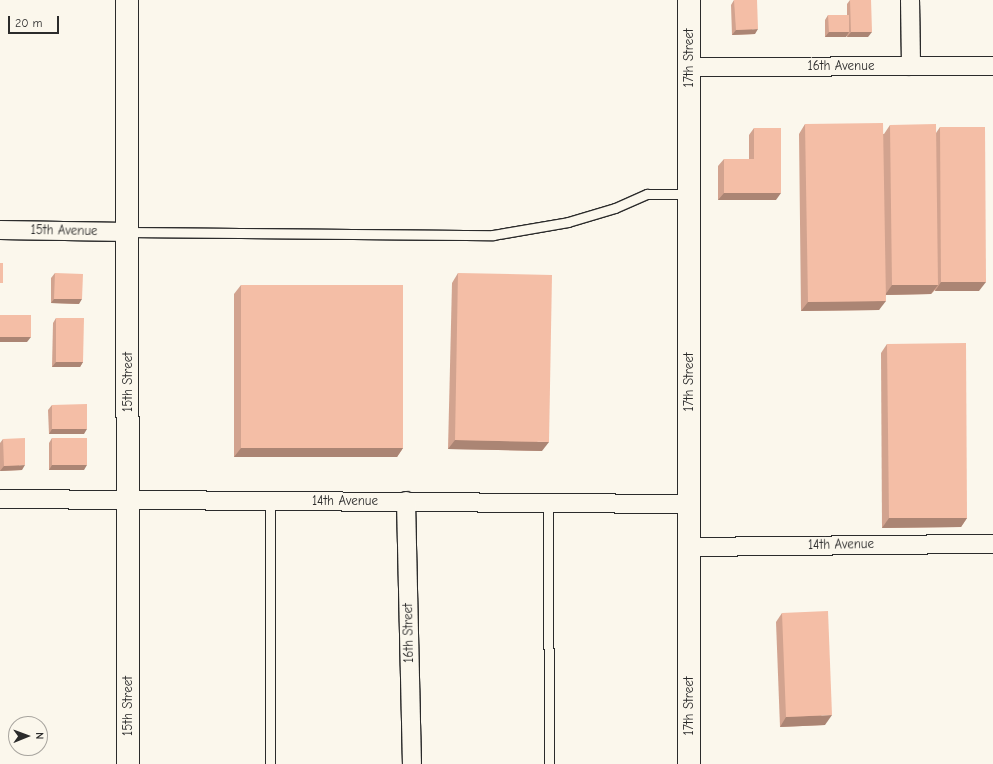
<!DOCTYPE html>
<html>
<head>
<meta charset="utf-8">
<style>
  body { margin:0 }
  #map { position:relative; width:993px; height:764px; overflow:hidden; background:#fbf7ec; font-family:"Comic Neue",sans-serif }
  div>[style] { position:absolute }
  .roads { filter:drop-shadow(1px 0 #2b2b2b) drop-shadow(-1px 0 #2b2b2b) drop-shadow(0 1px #2b2b2b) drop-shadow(0 -1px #2b2b2b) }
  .lane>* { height:9px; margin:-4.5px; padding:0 4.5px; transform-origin:4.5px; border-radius:4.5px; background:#fbf7ec }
  .street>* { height:18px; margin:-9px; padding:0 9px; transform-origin:9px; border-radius:9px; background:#fbf7ec }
  .secondary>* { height:22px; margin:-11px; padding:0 11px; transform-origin:11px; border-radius:11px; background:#fbf7ec }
  .wall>* { inset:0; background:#d2a38f }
  .shaded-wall>* { inset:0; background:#ab8574 }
  .building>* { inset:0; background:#f4bea6 }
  span { translate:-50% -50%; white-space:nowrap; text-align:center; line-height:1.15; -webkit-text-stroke:3.5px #fbf7ec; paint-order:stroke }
  .street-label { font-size:13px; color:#2b2b2b }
  .north { position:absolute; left:8px; top:716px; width:40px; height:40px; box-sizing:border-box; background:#fbf7ec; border:1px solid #a8a59f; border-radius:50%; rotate:89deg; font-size:11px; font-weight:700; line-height:16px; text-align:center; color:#2b2b2b }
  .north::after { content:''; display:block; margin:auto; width:14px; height:18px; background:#2b2b2b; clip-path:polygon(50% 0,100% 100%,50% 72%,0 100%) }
  .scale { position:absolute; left:8px; top:16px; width:51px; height:18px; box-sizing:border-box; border:2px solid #2b2b2b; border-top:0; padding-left:5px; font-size:12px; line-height:14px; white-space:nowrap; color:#2b2b2b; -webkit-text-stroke:3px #fbf7ec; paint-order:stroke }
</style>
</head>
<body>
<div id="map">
  <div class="roads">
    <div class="lane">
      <i style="left:128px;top:232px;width:365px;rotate:0.5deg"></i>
      <i style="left:493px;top:235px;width:76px;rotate:-9.8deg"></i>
      <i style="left:568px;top:222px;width:49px;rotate:-16.6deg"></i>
      <i style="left:615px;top:208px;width:35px;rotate:-24deg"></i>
      <i style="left:647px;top:194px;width:42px"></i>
      <i style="left:548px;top:502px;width:262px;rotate:89.8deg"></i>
      <i style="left:270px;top:764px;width:263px;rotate:-90deg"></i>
    </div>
    <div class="street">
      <i style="left:910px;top:0;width:66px;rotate:89.1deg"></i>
      <i style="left:689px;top:67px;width:304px;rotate:-0.2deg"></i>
      <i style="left:0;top:230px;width:128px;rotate:0.9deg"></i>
      <i style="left:0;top:499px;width:689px;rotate:0.42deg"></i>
      <i style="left:406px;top:501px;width:263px;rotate:88.7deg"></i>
      <i style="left:689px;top:547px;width:304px;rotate:-0.6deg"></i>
    </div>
    <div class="secondary">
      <i style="left:127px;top:0;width:764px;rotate:89.93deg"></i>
      <i style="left:689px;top:0;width:764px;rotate:90deg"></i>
    </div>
  </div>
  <div class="wall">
    <i style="clip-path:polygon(734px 0,755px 34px,732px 35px,731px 5px)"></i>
    <i style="clip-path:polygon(850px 0,871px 0,868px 37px,847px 37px,847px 35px,846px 37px,825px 37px,825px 20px,828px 15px,847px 15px,847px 4px)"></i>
    <i style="clip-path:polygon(805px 124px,884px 134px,890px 125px,936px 133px,940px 127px,979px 291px,935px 291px,935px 290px,931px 294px,886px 295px,879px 310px,801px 311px,799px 134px)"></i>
    <i style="clip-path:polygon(754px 128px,776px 200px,718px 200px,718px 166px,724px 159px,749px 159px,749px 135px)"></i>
    <i style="clip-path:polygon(55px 273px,79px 304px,51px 303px,51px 278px)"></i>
    <i style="clip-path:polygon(458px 273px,542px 451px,448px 449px,452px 283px)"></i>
    <i style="clip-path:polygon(241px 285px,403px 448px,397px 457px,234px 457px,234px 294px)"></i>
    <i style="clip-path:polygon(56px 318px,83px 362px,80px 367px,52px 367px,53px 323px)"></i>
    <i style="clip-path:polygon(887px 344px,967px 518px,961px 527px,882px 528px,881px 353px)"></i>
    <i style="clip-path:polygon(52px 405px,84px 434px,49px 434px,48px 410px)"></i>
    <i style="clip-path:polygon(52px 438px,84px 470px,49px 470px,49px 443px)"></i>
    <i style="clip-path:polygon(3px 439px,22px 470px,0 471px,0 443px)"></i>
    <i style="clip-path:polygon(782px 613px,825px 725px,780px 727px,776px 622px)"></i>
  </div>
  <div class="shaded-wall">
    <i style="clip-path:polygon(758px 29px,755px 34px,732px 35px,736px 30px)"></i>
    <i style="clip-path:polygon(829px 32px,849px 32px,846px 37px,825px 37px)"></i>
    <i style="clip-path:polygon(851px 32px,872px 32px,868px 37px,847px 37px)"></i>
    <i style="clip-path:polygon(724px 193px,781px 193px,776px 200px,718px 200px)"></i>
    <i style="clip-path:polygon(941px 282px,986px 282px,979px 291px,935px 291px)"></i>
    <i style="clip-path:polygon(892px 285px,938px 285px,931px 294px,885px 295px)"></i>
    <i style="clip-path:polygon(54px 299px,82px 299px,79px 304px,51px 303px)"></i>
    <i style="clip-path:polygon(886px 301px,879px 310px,801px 311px,808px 302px)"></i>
    <i style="clip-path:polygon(0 337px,31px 337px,27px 342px,0 342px)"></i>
    <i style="clip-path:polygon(56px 362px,83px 362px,80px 367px,52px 367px)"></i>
    <i style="clip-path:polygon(52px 429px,87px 429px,84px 434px,49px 434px)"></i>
    <i style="clip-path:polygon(455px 440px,549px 442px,542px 451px,448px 449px)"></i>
    <i style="clip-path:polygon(241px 448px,403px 448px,397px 457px,234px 457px)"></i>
    <i style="clip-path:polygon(25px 465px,22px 470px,0 471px,4px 466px)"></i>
    <i style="clip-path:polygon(52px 465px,87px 465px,84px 470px,49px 470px)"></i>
    <i style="clip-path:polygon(889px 518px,967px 518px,961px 527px,882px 528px)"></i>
    <i style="clip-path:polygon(832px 715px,825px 725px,780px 727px,786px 717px)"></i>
  </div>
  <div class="building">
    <i style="clip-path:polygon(734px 0,757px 0,758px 29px,736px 30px)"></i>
    <i style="clip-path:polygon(850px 0,871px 0,872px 32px,851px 32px)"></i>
    <i style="clip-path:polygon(828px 15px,849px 15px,849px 32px,829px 32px)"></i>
    <i style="clip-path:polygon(883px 123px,886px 301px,808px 302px,805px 124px)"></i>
    <i style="clip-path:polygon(936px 124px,938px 285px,892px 285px,890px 125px)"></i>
    <i style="clip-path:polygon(940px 127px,985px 127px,986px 282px,941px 282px)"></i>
    <i style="clip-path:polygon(754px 128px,781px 128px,781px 193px,724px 193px,724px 159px,754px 159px)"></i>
    <i style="clip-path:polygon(0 263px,3px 263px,3px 283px,0 283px)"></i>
    <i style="clip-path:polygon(55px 273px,83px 274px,82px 299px,54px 299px)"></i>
    <i style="clip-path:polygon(458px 273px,552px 275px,549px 442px,455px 440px)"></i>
    <i style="clip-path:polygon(241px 285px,403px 285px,403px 448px,241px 448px)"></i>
    <i style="clip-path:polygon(0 315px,31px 315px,31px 337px,0 337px)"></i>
    <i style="clip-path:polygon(56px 318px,84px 318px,83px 362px,56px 362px)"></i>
    <i style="clip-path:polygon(966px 343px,967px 518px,889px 518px,887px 344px)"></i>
    <i style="clip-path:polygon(87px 404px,87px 429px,52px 429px,52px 405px)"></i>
    <i style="clip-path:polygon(25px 438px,25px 465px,4px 466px,3px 439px)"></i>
    <i style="clip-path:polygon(52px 438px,87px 438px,87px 465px,52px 465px)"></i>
    <i style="clip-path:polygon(828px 611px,832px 715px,786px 717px,782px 613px)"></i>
  </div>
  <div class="street-label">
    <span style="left:689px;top:58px;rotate:-90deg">17th Street</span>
    <span style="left:841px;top:66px">16th Avenue</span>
    <span style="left:64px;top:231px;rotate:1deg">15th Avenue</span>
    <span style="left:128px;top:382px;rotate:-90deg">15th Street</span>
    <span style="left:689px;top:382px;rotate:-90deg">17th Street</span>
    <span style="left:345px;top:501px">14th Avenue</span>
    <span style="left:841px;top:545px;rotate:-1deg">14th Avenue</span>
    <span style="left:409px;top:633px;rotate:-91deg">16th Street</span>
    <span style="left:128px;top:706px;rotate:-90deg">15th Street</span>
    <span style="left:689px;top:706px;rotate:-90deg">17th Street</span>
  </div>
  <div class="north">N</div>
  <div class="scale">20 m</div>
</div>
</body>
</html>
